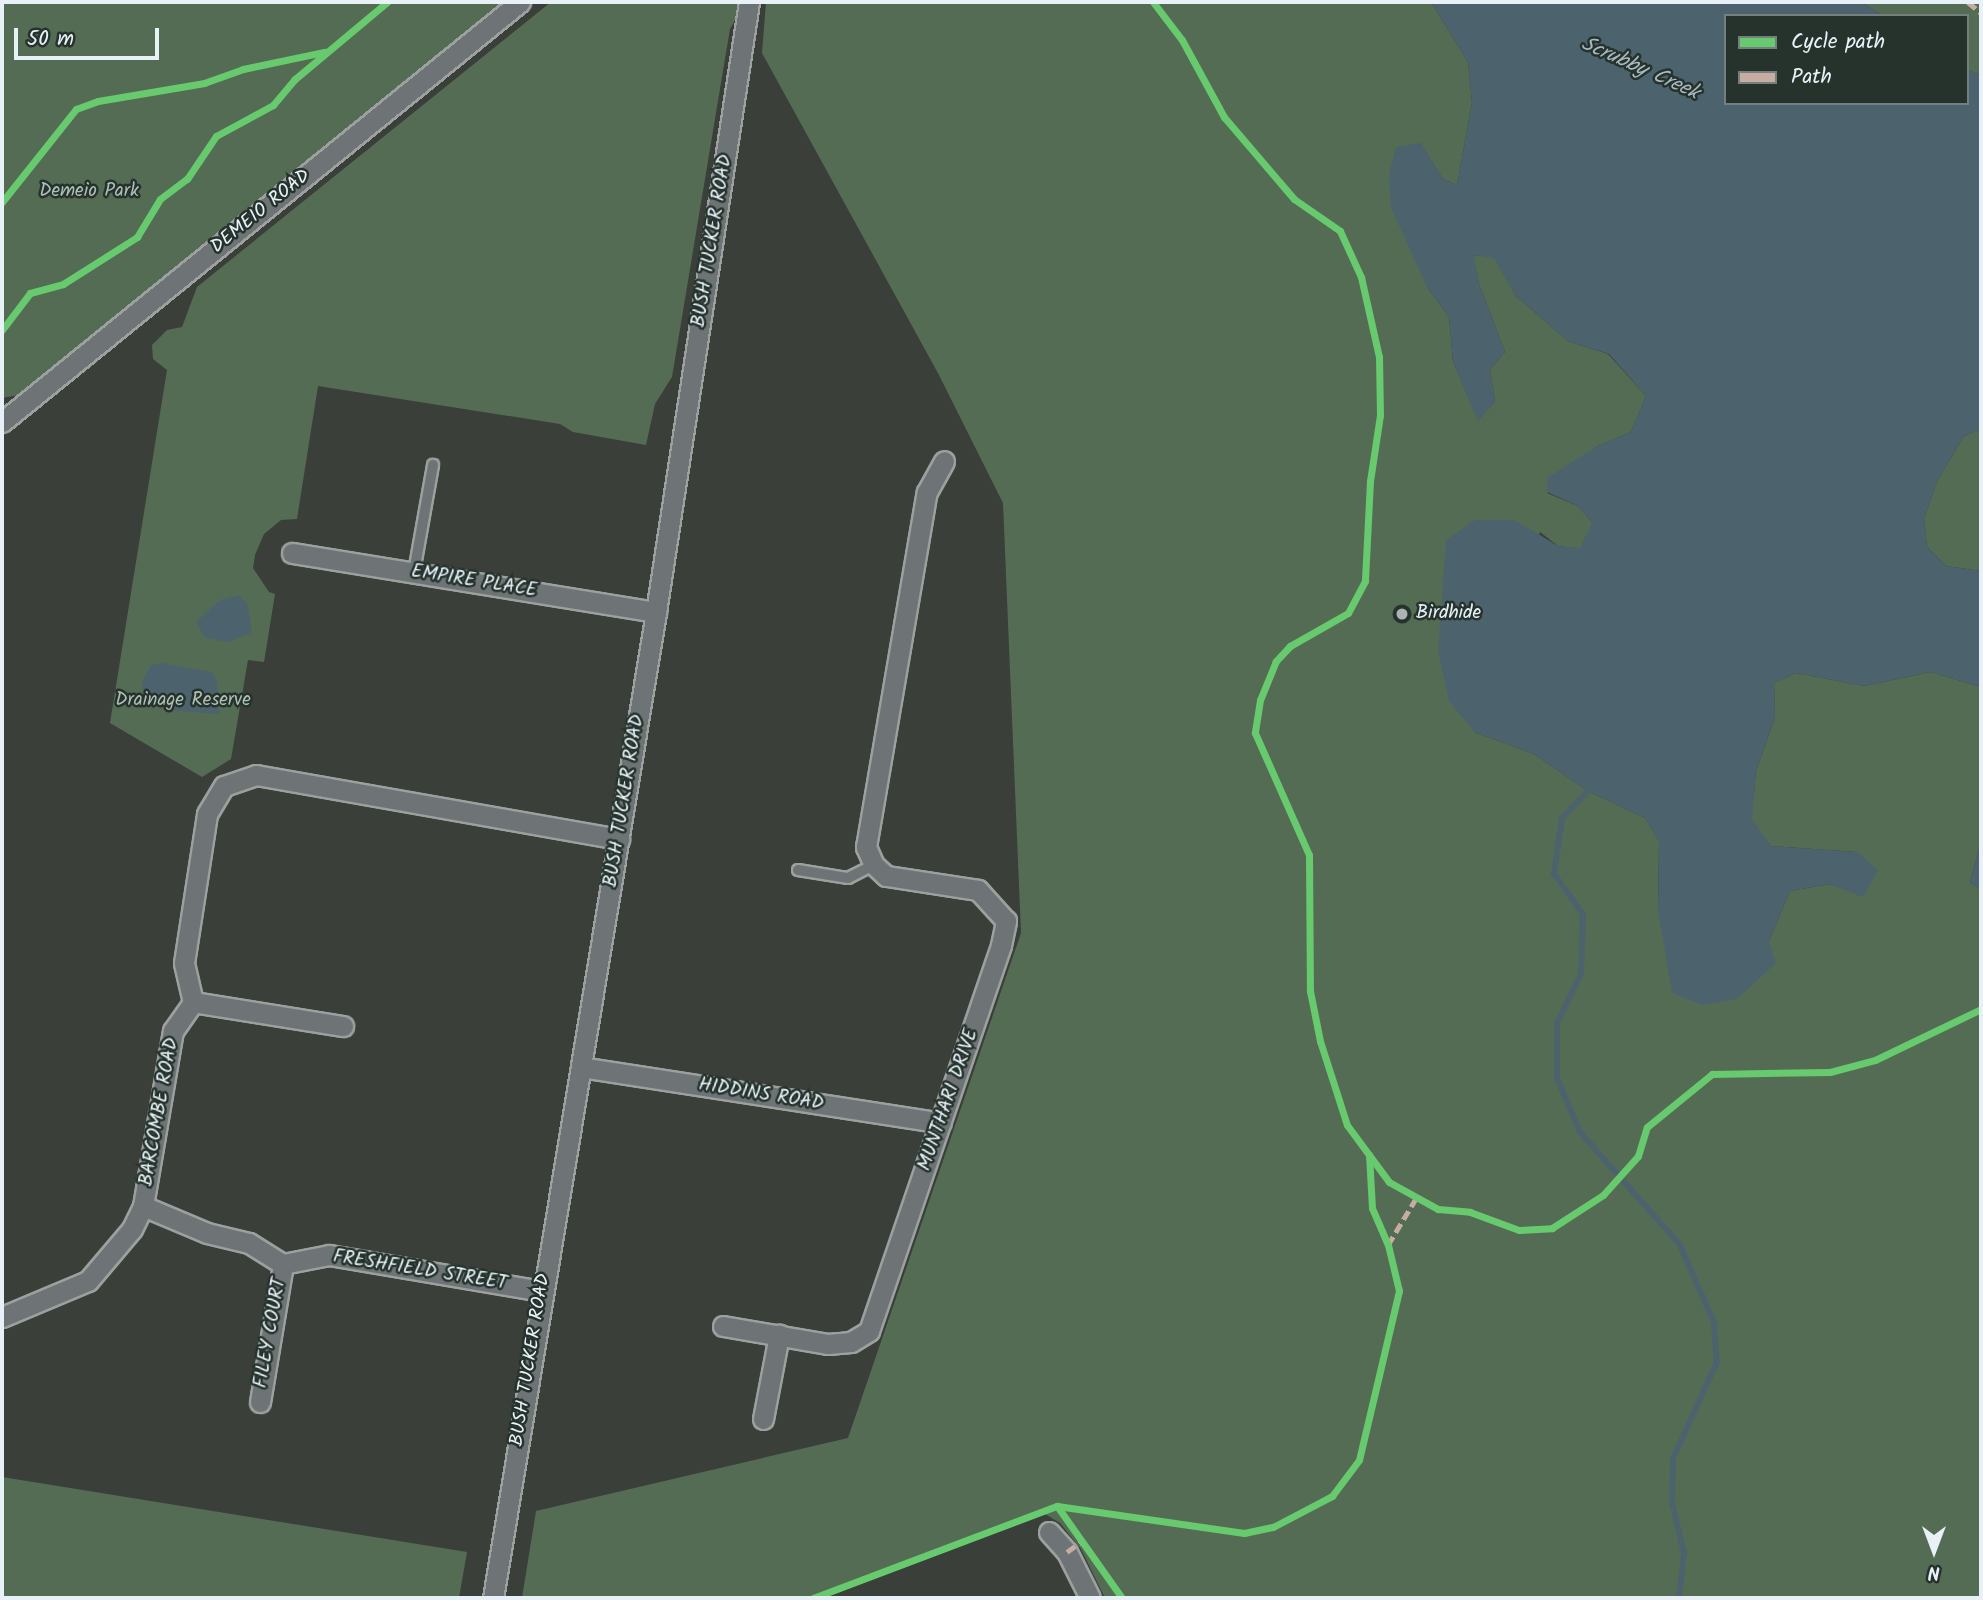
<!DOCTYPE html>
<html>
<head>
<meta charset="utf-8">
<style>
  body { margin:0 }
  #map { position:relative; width:1983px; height:1600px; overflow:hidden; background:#3a3f39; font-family:Kalam,sans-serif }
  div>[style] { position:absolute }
  .green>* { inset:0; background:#556c54 }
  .water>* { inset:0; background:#4c636d }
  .stream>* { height:6px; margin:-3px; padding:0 3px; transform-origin:3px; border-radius:3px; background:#4c636d }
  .roads { filter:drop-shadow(2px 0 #9ca09f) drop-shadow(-2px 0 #9ca09f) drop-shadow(0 2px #9ca09f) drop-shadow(0 -2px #9ca09f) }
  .lane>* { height:10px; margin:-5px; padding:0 5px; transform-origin:5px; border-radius:5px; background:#6e7475 }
  .street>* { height:19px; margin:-9.5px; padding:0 9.5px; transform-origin:9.5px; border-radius:9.5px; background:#6e7475 }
  .quiet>* { height:5px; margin-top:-2.5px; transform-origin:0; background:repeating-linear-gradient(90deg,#c7aca2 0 10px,transparent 0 15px) }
  .cycleway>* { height:7px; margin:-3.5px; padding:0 3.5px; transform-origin:3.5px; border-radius:3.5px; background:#67ca6e }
  .dots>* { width:19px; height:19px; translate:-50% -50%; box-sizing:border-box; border:4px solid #26332d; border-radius:50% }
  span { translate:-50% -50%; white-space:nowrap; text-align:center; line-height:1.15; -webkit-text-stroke:5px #26332d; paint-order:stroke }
  .park-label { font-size:19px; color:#afbfb8 }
  .street-label { font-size:19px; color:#e8f1f8 }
  .poi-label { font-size:19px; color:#e8f1f8 }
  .left { translate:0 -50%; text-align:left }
  .water-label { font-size:21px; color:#aabac2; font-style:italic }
  .frame { position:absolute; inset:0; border:4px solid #e8f1f8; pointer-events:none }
  .legend { position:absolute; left:1724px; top:14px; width:245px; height:91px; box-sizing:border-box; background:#26332d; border:2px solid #747f7e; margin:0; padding:9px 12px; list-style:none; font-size:21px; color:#e8f1f8 }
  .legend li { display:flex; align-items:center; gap:14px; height:35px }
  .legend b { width:35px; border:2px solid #747f7e }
  .north { position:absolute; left:1899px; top:1516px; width:70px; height:70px; -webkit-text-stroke:5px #26332d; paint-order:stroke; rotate:180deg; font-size:19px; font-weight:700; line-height:28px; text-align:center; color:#e8f1f8 }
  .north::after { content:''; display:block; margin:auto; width:24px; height:32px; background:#e8f1f8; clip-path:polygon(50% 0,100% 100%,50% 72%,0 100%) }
  .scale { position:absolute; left:14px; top:28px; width:145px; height:32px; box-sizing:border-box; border:4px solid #e8f1f8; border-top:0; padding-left:9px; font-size:21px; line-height:24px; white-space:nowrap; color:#e8f1f8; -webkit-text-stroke:5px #26332d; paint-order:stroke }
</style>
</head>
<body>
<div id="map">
  <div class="green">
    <i style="clip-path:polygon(2px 2px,510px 2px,19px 395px,2px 398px)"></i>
    <i style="clip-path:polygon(551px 2px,737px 2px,739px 13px,730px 29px,672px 377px,655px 404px,646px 445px,573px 432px,560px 424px,318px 386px,297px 519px,281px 520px,264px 534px,255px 555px,253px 568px,269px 592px,275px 594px,264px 662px,248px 660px,231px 759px,202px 777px,110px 723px,167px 370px,153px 359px,152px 345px,167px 330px,182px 327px,197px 287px)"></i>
    <i style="clip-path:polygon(766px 2px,1431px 2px,1468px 62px,1472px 103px,1457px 185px,1443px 179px,1421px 144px,1427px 287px,1449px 317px,1453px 361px,1478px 420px,1495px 402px,1490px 369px,1505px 352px,1479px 284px,1473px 255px,1494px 257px,1516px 296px,1568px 341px,1608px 354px,1646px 396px,1631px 432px,1596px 447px,1547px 493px,1578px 506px,1593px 524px,1580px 549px,1558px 546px,1540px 532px,1474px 732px,1534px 754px,1588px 791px,1645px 818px,1659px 841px,1658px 911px,1769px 941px,1790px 891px,1830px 884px,1863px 896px,1857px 852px,1771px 846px,1751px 820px,1756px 771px,1775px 717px,1774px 683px,1796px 673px,1864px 686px,1931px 672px,1981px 687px,1981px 842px,1970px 882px,1981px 890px,1981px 1598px,1105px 1598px,1081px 1549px,1060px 1523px,1045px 1514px,824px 1598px,522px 1598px,536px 1511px,848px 1438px,1021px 933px,1003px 503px,939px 375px,762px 53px)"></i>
    <i style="clip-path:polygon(1861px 2px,1981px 2px,1981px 75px,1967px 70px,1967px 16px,1884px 16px)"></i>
    <i style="clip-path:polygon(1981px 429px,1981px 571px,1946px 566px,1927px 547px,1924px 518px,1938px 479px,1964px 436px)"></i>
    <i style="clip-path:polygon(2px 1477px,467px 1552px,459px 1598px,2px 1598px)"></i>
  </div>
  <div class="water">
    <i style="clip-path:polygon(1431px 2px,1861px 2px,1884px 16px,1726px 16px,1726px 103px,1967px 103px,1967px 70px,1981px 75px,1981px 429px,1964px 436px,1938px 479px,1924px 518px,1927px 547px,1946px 566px,1981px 571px,1981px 687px,1931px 672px,1864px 686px,1796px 673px,1774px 683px,1775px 717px,1756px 771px,1752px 820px,1771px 846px,1857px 852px,1878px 870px,1863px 897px,1830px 884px,1790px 891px,1769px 941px,1776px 963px,1737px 999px,1702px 1005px,1672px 993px,1658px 911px,1659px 841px,1645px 818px,1588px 791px,1534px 754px,1474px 732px,1449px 701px,1438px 651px,1446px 540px,1475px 520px,1515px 520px,1558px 546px,1580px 548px,1592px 523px,1578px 506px,1547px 492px,1548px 477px,1596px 447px,1631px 432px,1646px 396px,1609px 354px,1568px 341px,1516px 296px,1494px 258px,1474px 255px,1479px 284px,1505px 352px,1490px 369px,1495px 402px,1478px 421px,1453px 361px,1449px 317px,1427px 287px,1391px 208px,1389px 175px,1396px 147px,1421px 143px,1443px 179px,1457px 185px,1472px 103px,1468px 62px)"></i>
    <i style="clip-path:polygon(239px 595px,248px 605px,252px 632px,229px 642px,205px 638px,196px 622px,220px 600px)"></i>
    <i style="clip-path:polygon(162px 663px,211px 672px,217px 679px,219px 714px,169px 710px,152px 699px,142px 688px,143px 679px,151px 665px)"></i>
    <i style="clip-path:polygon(1981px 842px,1981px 890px,1970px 882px)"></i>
  </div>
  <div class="stream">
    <i style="left:1588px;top:791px;width:37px;rotate:134deg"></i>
    <i style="left:1562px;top:818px;width:57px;rotate:98.1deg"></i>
    <i style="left:1554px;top:874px;width:49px;rotate:54.1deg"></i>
    <i style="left:1583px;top:914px;width:60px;rotate:91.9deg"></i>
    <i style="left:1581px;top:974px;width:55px;rotate:116.1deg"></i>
    <i style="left:1557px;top:1023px;width:55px;rotate:90deg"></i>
    <i style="left:1557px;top:1078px;width:59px;rotate:66.9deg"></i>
    <i style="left:1580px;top:1132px;width:151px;rotate:48.5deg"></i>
    <i style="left:1680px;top:1245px;width:85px;rotate:66.4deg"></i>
    <i style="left:1714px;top:1323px;width:39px;rotate:86deg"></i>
    <i style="left:1717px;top:1362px;width:106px;rotate:114.6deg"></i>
    <i style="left:1673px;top:1458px;width:45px;rotate:91.3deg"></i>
    <i style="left:1672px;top:1503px;width:51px;rotate:76.5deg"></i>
    <i style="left:1684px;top:1553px;width:45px;rotate:96.3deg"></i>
  </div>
  <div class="roads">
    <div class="lane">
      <i style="left:414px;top:572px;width:109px;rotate:-79.9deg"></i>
      <i style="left:798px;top:870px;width:51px;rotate:9.1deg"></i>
      <i style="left:848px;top:878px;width:29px;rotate:-27deg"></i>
    </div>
    <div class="street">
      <i style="left:2px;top:422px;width:667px;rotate:-39.04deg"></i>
      <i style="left:292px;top:553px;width:369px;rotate:9.2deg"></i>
      <i style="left:193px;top:1002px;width:152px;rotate:9.1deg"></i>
      <i style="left:581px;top:1067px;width:364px;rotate:8.8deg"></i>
      <i style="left:143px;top:1206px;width:69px;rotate:22.9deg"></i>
      <i style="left:207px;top:1233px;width:43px;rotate:13.4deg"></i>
      <i style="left:249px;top:1243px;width:40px;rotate:32deg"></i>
      <i style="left:283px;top:1264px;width:47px;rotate:-11.1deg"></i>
      <i style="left:329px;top:1255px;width:216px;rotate:9.6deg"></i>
      <i style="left:2px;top:1317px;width:93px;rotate:-22.7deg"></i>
      <i style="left:88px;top:1281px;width:68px;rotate:-49.8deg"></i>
      <i style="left:132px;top:1229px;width:25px;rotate:-64deg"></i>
      <i style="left:143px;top:1206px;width:178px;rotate:-80.3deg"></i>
      <i style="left:173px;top:1031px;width:35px;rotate:-55deg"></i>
      <i style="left:193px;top:1002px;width:40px;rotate:-103deg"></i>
      <i style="left:184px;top:963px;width:151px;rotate:-81.2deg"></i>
      <i style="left:207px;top:814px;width:33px;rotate:-59deg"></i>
      <i style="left:224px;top:786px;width:34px;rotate:-19deg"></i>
      <i style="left:256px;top:775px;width:369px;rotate:10deg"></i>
      <i style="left:723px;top:1326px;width:107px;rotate:9.7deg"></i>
      <i style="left:828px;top:1344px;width:23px;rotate:-5deg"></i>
      <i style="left:851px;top:1342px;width:21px;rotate:-31deg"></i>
      <i style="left:869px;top:1331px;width:408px;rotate:-71.1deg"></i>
      <i style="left:1001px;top:945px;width:25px;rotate:-78deg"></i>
      <i style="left:1006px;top:921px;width:42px;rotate:-132.1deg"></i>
      <i style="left:978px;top:890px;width:93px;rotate:-171.3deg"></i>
      <i style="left:886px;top:876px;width:16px;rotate:-137deg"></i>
      <i style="left:874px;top:865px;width:20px;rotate:-114deg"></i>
      <i style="left:866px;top:847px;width:360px;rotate:-80.3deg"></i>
      <i style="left:927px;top:492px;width:35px;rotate:-61deg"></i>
      <i style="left:260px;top:1402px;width:140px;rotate:-80.5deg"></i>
      <i style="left:763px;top:1419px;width:86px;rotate:-79.2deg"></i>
      <i style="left:1049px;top:1532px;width:27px;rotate:48deg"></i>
      <i style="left:1067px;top:1552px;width:51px;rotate:63.4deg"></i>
      <i style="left:493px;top:1598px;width:999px;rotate:-80.61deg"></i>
      <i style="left:656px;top:612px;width:617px;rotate:-81.33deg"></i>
    </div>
  </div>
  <div class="quiet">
    <i style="left:1968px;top:2px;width:17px;rotate:40deg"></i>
    <i style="left:1388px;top:1245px;width:56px;rotate:-58.9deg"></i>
    <i style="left:1067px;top:1552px;width:19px;rotate:-36deg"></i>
    <i style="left:548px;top:1598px;width:75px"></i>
  </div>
  <div class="cycleway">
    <i style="left:1153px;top:2px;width:48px;rotate:52.7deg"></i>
    <i style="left:1182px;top:40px;width:88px;rotate:61.4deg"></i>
    <i style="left:1224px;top:117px;width:108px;rotate:49.5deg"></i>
    <i style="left:1294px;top:199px;width:56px;rotate:34.8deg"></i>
    <i style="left:1340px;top:231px;width:51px;rotate:65.5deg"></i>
    <i style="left:1361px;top:277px;width:82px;rotate:77.3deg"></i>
    <i style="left:1379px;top:357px;width:58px;rotate:89deg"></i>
    <i style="left:1380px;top:415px;width:67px;rotate:98.6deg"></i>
    <i style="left:1370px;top:481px;width:100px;rotate:92.9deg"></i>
    <i style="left:1365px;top:581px;width:36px;rotate:118deg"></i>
    <i style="left:1348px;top:613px;width:67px;rotate:150.4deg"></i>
    <i style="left:1290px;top:646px;width:21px;rotate:133deg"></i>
    <i style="left:1276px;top:661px;width:42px;rotate:112.3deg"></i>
    <i style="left:1260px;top:700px;width:33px;rotate:99deg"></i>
    <i style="left:1255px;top:733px;width:133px;rotate:66.1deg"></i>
    <i style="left:1309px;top:855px;width:136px;rotate:89.6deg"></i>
    <i style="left:1310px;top:991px;width:51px;rotate:78.7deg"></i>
    <i style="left:1320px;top:1041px;width:88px;rotate:72.2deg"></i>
    <i style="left:1347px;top:1125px;width:71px;rotate:53.6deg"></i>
    <i style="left:1389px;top:1182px;width:56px;rotate:28.9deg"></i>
    <i style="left:1438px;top:1209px;width:32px;rotate:5deg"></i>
    <i style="left:1470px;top:1212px;width:52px;rotate:20.2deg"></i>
    <i style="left:1519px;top:1230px;width:33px;rotate:-3deg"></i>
    <i style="left:1552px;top:1228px;width:61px;rotate:-32.9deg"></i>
    <i style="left:1603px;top:1195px;width:52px;rotate:-48.1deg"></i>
    <i style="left:1638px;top:1156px;width:30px;rotate:-73deg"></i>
    <i style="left:1647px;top:1127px;width:84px;rotate:-39.2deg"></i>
    <i style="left:1712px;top:1074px;width:118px;rotate:-1deg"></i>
    <i style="left:1830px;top:1072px;width:47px;rotate:-14.9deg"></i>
    <i style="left:1875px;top:1060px;width:118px;rotate:-25.7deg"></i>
    <i style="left:2px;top:202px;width:119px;rotate:-51.5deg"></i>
    <i style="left:76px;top:109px;width:23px;rotate:-20deg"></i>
    <i style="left:98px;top:101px;width:108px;rotate:-9.6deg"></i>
    <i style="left:204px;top:83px;width:41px;rotate:-19.7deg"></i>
    <i style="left:243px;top:69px;width:83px;rotate:-11.9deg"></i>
    <i style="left:2px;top:330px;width:46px;rotate:-52.9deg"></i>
    <i style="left:30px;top:293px;width:34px;rotate:-15deg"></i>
    <i style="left:63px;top:284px;width:88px;rotate:-32.4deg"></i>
    <i style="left:137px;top:237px;width:44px;rotate:-58.8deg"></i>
    <i style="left:160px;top:199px;width:34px;rotate:-37deg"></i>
    <i style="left:187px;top:179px;width:52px;rotate:-56deg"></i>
    <i style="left:216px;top:136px;width:65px;rotate:-28.5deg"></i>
    <i style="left:273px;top:105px;width:34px;rotate:-50deg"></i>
    <i style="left:295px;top:79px;width:120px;rotate:-39.9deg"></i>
    <i style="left:1057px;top:1506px;width:113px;rotate:54.8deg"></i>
    <i style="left:813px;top:1598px;width:261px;rotate:-20.7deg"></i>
    <i style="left:1057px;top:1506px;width:189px;rotate:8.2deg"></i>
    <i style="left:1244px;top:1533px;width:30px;rotate:-12deg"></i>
    <i style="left:1273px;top:1527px;width:67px;rotate:-27.7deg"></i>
    <i style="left:1332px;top:1496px;width:45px;rotate:-53.1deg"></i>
    <i style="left:1359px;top:1460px;width:174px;rotate:-76.7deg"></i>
    <i style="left:1399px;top:1291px;width:47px;rotate:-103.4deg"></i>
    <i style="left:1388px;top:1245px;width:40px;rotate:-113.4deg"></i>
    <i style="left:1372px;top:1208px;width:53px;rotate:-93.2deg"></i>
  </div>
  <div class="dots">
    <i style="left:1402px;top:614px;background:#abb3b5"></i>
  </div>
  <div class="park-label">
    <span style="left:89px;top:192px">Demeio Park</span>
    <span style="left:183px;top:701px">Drainage Reserve</span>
  </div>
  <div class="street-label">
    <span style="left:261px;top:212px;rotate:-39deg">DEMEIO ROAD</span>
    <span style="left:713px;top:241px;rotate:-81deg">BUSH TUCKER ROAD</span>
    <span style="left:474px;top:582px;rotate:9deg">EMPIRE PLACE</span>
    <span style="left:625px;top:801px;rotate:-81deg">BUSH TUCKER ROAD</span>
    <span style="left:761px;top:1095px;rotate:9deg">HIDDINS ROAD</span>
    <span style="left:949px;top:1100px;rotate:-71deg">MUNTHARI DRIVE</span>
    <span style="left:160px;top:1112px;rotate:-80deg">BARCOMBE ROAD</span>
    <span style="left:420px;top:1271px;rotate:9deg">FRESHFIELD STREET</span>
    <span style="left:271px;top:1333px;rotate:-80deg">FILEY COURT</span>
    <span style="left:531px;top:1360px;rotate:-81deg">BUSH TUCKER ROAD</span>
  </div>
  <div class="poi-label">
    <span class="left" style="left:1416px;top:614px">Birdhide</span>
  </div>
  <div class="water-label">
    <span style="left:1640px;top:69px;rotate:24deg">Scrubby Creek</span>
  </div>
  <div class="frame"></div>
  <ul class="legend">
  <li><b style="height:9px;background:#67ca6e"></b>Cycle path</li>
  <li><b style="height:9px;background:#c7aca2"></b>Path</li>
  </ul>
  <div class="north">N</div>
  <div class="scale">50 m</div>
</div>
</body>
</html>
